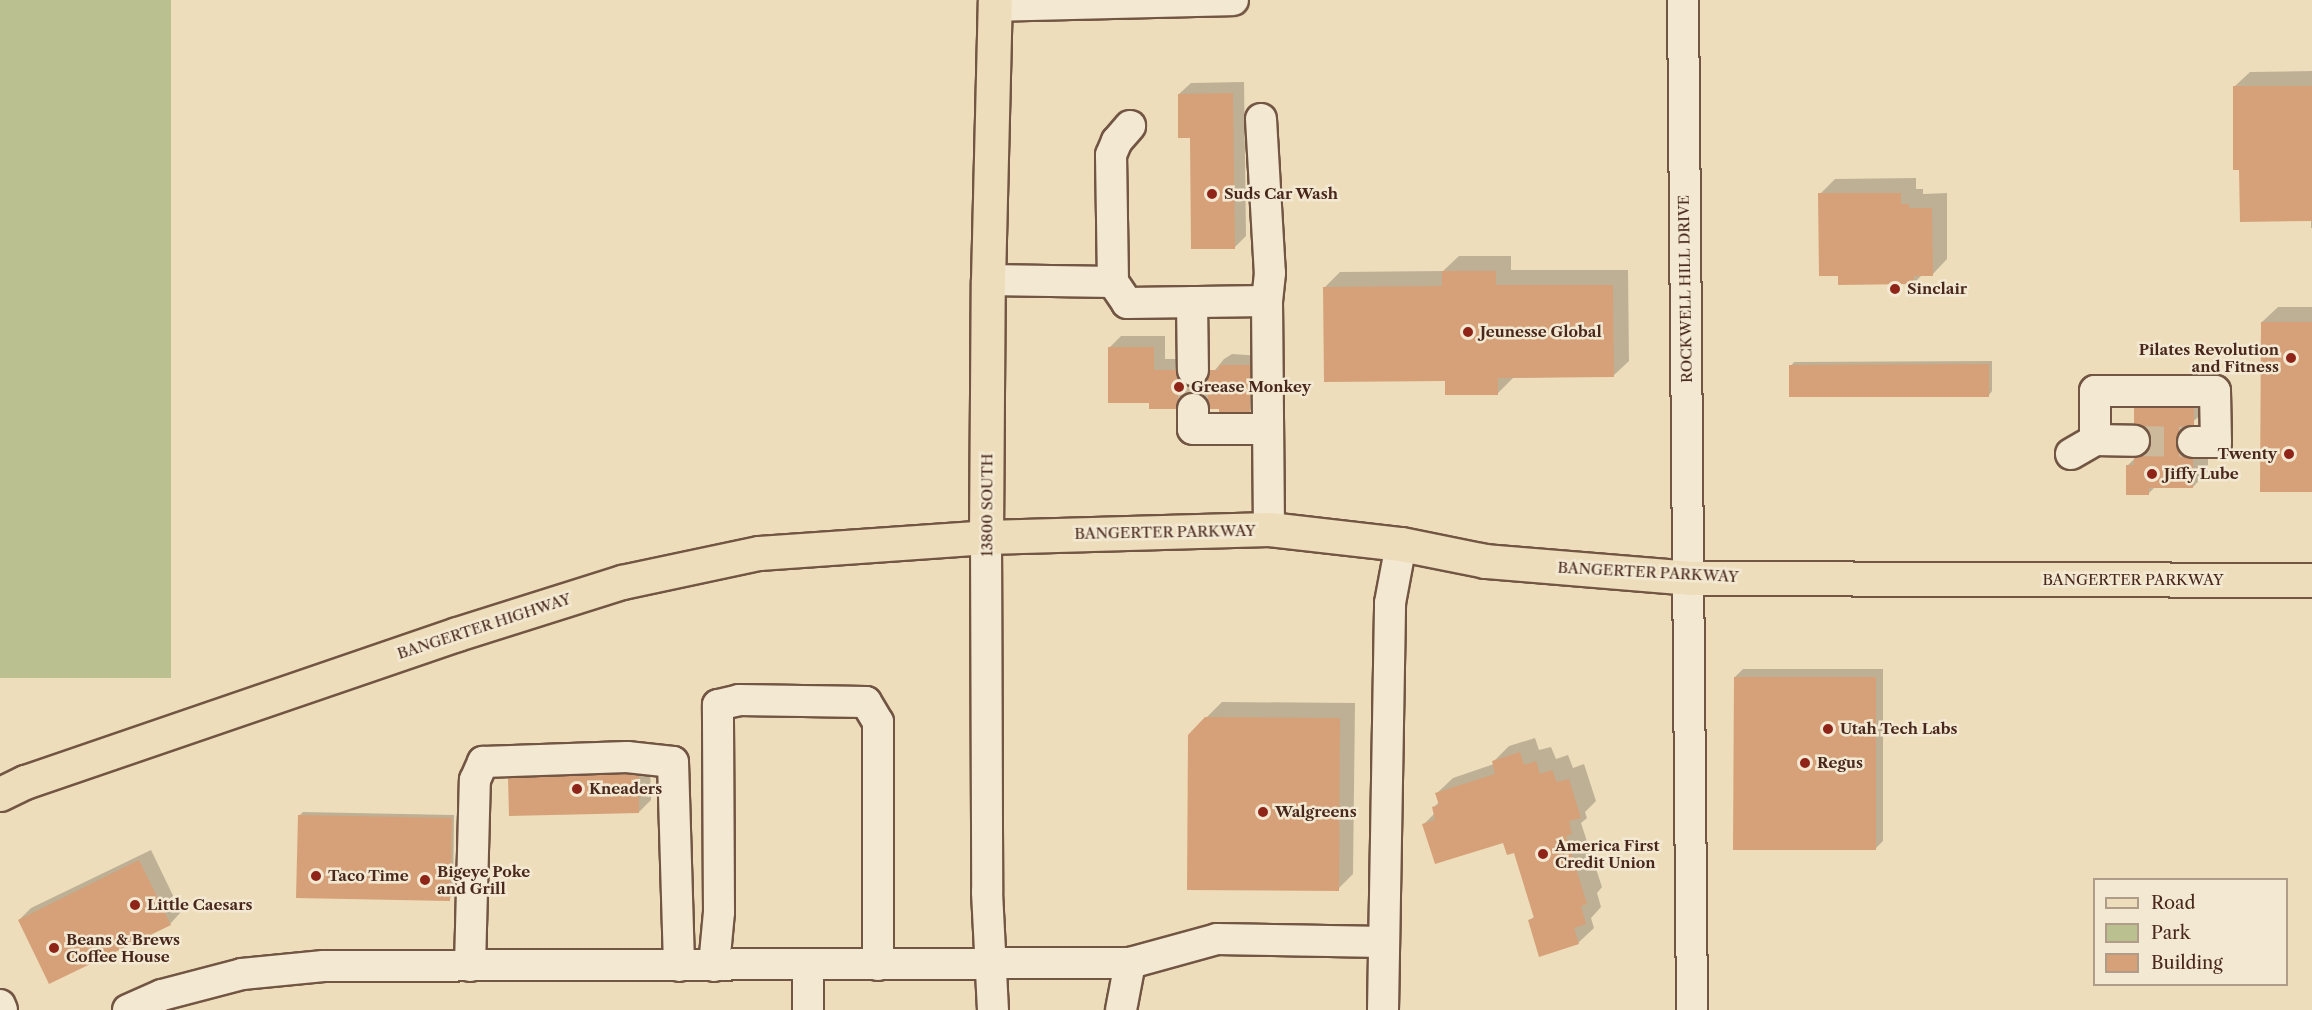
<!DOCTYPE html>
<html>
<head>
<meta charset="utf-8">
<style>
  body { margin:0 }
  #map { position:relative; width:2312px; height:1010px; overflow:hidden; background:#edddbb; font-family:"Libre Caslon Text",serif }
  div>[style] { position:absolute }
  .green>* { inset:0; background:#bac08f }
  .shadow>* { inset:0; background:#0003 }
  .building>* { inset:0; background:#d6a179 }
  .minor-tunnel>* { height:30px; margin-top:-15px; transform-origin:0; background:repeating-linear-gradient(90deg,#ccb99b 0 30px,transparent 0 45px) }
  .roads { filter:drop-shadow(2px 0 #725543) drop-shadow(-2px 0 #725543) drop-shadow(0 2px #725543) drop-shadow(0 -2px #725543) }
  .minor>* { height:30px; margin:-15px; padding:0 15px; transform-origin:15px; border-radius:15px; background:#f3e9d3 }
  .major>* { height:33px; margin:-16.5px; padding:0 16.5px; transform-origin:16.5px; border-radius:16.5px; background:#edddbb }
  .dots>* { width:16px; height:16px; translate:-50% -50%; box-sizing:border-box; border:3px solid #f3e9d3; border-radius:50% }
  span { translate:-50% -50%; white-space:nowrap; text-align:center; line-height:1.15; -webkit-text-stroke:5px #f3e9d3; paint-order:stroke }
  .poi-label { font-size:15px; color:#49281b; font-weight:700 }
  .left { translate:0 -50%; text-align:left }
  .right { translate:-100% -50%; text-align:right }
  .street-label { font-size:15px; color:#49281b }
  .legend { position:absolute; left:2093px; top:878px; width:195px; height:108px; box-sizing:border-box; background:#f3e9d3; border:2px solid #af9c89; margin:0; padding:8px 10px; list-style:none; font-size:18px; color:#49281b }
  .legend li { display:flex; align-items:center; gap:12px; height:30px }
  .legend b { width:30px; border:2px solid #af9c89 }
</style>
</head>
<body>
<div id="map">
  <div class="green">
    <i style="clip-path:polygon(0 0,171px 0,171px 678px,0 678px)"></i>
  </div>
  <div class="shadow">
    <i style="clip-path:polygon(2312px 71px,2312px 228px,2311px 228px,2311px 219px,2241px 169px,2234px 87px,2250px 72px)"></i>
    <i style="clip-path:polygon(1244px 82px,1246px 236px,1234px 248px,1192px 137px,1179px 94px,1191px 83px)"></i>
    <i style="clip-path:polygon(1916px 178px,1916px 189px,1923px 189px,1923px 194px,1947px 193px,1947px 259px,1932px 275px,1922px 275px,1914px 283px,1839px 274px,1820px 194px,1835px 179px)"></i>
    <i style="clip-path:polygon(1459px 256px,1511px 256px,1511px 270px,1628px 270px,1629px 361px,1613px 376px,1513px 378px,1498px 393px,1447px 380px,1325px 287px,1340px 272px,1443px 271px)"></i>
    <i style="clip-path:polygon(2278px 307px,2312px 307px,2312px 491px,2262px 322px)"></i>
    <i style="clip-path:polygon(1121px 336px,1165px 336px,1165px 359px,1187px 359px,1205px 376px,1211px 375px,1224px 359px,1232px 354px,1262px 356px,1262px 398px,1250px 410px,1194px 390px,1175px 407px,1150px 402px,1109px 348px)"></i>
    <i style="clip-path:polygon(1992px 361px,1992px 391px,1989px 395px,1791px 366px,1794px 362px)"></i>
    <i style="clip-path:polygon(2151px 393px,2209px 408px,2190px 424px,2193px 436px,2208px 444px,2208px 471px,2193px 487px,2155px 487px,2149px 493px,2127px 466px,2151px 443px,2150px 432px,2136px 409px)"></i>
    <i style="clip-path:polygon(1743px 669px,1883px 669px,1883px 841px,1875px 849px,1735px 677px)"></i>
    <i style="clip-path:polygon(1222px 702px,1355px 703px,1353px 874px,1338px 889px,1189px 735px)"></i>
    <i style="clip-path:polygon(1535px 738px,1539px 750px,1551px 747px,1556px 759px,1568px 755px,1573px 768px,1584px 764px,1596px 801px,1585px 812px,1587px 818px,1581px 823px,1602px 887px,1597px 893px,1601px 907px,1591px 918px,1594px 928px,1578px 943px,1530px 920px,1535px 916px,1515px 851px,1504px 841px,1424px 824px,1435px 813px,1433px 808px,1440px 801px,1437px 793px,1453px 778px,1494px 764px,1493px 762px,1509px 746px)"></i>
    <i style="clip-path:polygon(650px 764px,651px 800px,639px 812px,510px 779px,522px 767px)"></i>
    <i style="clip-path:polygon(303px 812px,454px 815px,453px 895px,449px 899px,299px 816px)"></i>
    <i style="clip-path:polygon(151px 850px,181px 912px,170px 924px,19px 920px,31px 908px)"></i>
  </div>
  <div class="building">
    <i style="clip-path:polygon(2233px 86px,2312px 86px,2312px 221px,2240px 222px,2239px 170px,2233px 170px)"></i>
    <i style="clip-path:polygon(1233px 93px,1235px 249px,1191px 249px,1190px 138px,1178px 138px,1178px 94px)"></i>
    <i style="clip-path:polygon(1818px 193px,1901px 193px,1901px 204px,1909px 204px,1909px 208px,1932px 208px,1933px 276px,1914px 276px,1914px 284px,1838px 285px,1838px 276px,1819px 276px)"></i>
    <i style="clip-path:polygon(1442px 271px,1496px 271px,1496px 285px,1613px 285px,1614px 377px,1498px 378px,1498px 395px,1445px 395px,1445px 381px,1324px 382px,1323px 287px,1442px 286px)"></i>
    <i style="clip-path:polygon(2261px 322px,2312px 322px,2312px 492px,2260px 492px)"></i>
    <i style="clip-path:polygon(1108px 347px,1154px 347px,1154px 370px,1176px 370px,1179px 379px,1193px 387px,1202px 384px,1208px 378px,1210px 370px,1219px 370px,1219px 365px,1250px 365px,1250px 412px,1219px 412px,1219px 409px,1210px 409px,1202px 394px,1194px 392px,1184px 394px,1176px 409px,1149px 409px,1149px 403px,1108px 403px)"></i>
    <i style="clip-path:polygon(1989px 364px,1989px 397px,1789px 397px,1789px 365px)"></i>
    <i style="clip-path:polygon(2134px 408px,2194px 408px,2194px 425px,2184px 427px,2176px 441px,2178px 451px,2185px 457px,2193px 459px,2193px 488px,2149px 488px,2149px 495px,2126px 495px,2126px 465px,2134px 465px,2134px 458px,2143px 456px,2151px 442px,2149px 432px,2142px 426px,2134px 424px)"></i>
    <i style="clip-path:polygon(1734px 677px,1876px 677px,1876px 850px,1733px 850px)"></i>
    <i style="clip-path:polygon(1205px 717px,1340px 718px,1339px 891px,1187px 890px,1188px 735px)"></i>
    <i style="clip-path:polygon(1520px 752px,1524px 765px,1536px 761px,1540px 774px,1552px 770px,1557px 782px,1569px 779px,1581px 818px,1569px 821px,1572px 834px,1566px 836px,1587px 904px,1581px 906px,1586px 924px,1574px 928px,1579px 944px,1539px 957px,1528px 920px,1534px 918px,1514px 853px,1507px 855px,1503px 843px,1435px 864px,1422px 824px,1435px 820px,1432px 807px,1439px 805px,1435px 793px,1495px 774px,1492px 761px)"></i>
    <i style="clip-path:polygon(626px 774px,639px 776px,639px 813px,509px 816px,508px 778px)"></i>
    <i style="clip-path:polygon(298px 815px,452px 818px,450px 901px,296px 898px)"></i>
    <i style="clip-path:polygon(139px 860px,171px 925px,49px 984px,18px 920px)"></i>
  </div>
  <div class="minor-tunnel">
    <i style="left:1193px;top:370px;width:39px;rotate:90deg"></i>
    <i style="left:2134px;top:441px;width:59px;rotate:1deg"></i>
  </div>
  <div class="roads">
    <div class="minor">
      <i style="left:1683px;top:0;width:1010px;rotate:89.49deg"></i>
      <i style="left:994px;top:6px;width:239px;rotate:-1.4deg"></i>
      <i style="left:1261px;top:119px;width:154px;rotate:86.7deg"></i>
      <i style="left:1270px;top:273px;width:28px;rotate:96deg"></i>
      <i style="left:1267px;top:301px;width:228px;rotate:89.5deg"></i>
      <i style="left:988px;top:280px;width:125px;rotate:0.9deg"></i>
      <i style="left:1113px;top:282px;width:25px;rotate:56deg"></i>
      <i style="left:1127px;top:303px;width:140px;rotate:-0.8deg"></i>
      <i style="left:1113px;top:282px;width:127px;rotate:-90.9deg"></i>
      <i style="left:1111px;top:155px;width:15px;rotate:-67deg"></i>
      <i style="left:1117px;top:141px;width:20px;rotate:-49deg"></i>
      <i style="left:1192px;top:302px;width:68px;rotate:89.2deg"></i>
      <i style="left:1193px;top:409px;width:20px;rotate:90deg"></i>
      <i style="left:1193px;top:429px;width:75px"></i>
      <i style="left:2095px;top:440px;width:49px;rotate:-90deg"></i>
      <i style="left:2095px;top:391px;width:120px"></i>
      <i style="left:2215px;top:391px;width:51px;rotate:88.9deg"></i>
      <i style="left:2216px;top:442px;width:23px;rotate:180deg"></i>
      <i style="left:2071px;top:454px;width:28px;rotate:-30deg"></i>
      <i style="left:2095px;top:440px;width:39px;rotate:1deg"></i>
      <i style="left:986px;top:537px;width:355px;rotate:89.8deg"></i>
      <i style="left:987px;top:892px;width:118px;rotate:87.1deg"></i>
      <i style="left:470px;top:966px;width:186px;rotate:-88.5deg"></i>
      <i style="left:475px;top:780px;width:20px;rotate:-66deg"></i>
      <i style="left:483px;top:762px;width:144px;rotate:-2deg"></i>
      <i style="left:627px;top:757px;width:46px;rotate:6.2deg"></i>
      <i style="left:673px;top:762px;width:204px;rotate:88.3deg"></i>
      <i style="left:714px;top:966px;width:54px;rotate:-84.7deg"></i>
      <i style="left:719px;top:912px;width:207px;rotate:-90.3deg"></i>
      <i style="left:718px;top:705px;width:22px;rotate:-13deg"></i>
      <i style="left:739px;top:700px;width:127px;rotate:0.9deg"></i>
      <i style="left:866px;top:702px;width:23px;rotate:59deg"></i>
      <i style="left:878px;top:722px;width:243px;rotate:90deg"></i>
      <i style="left:808px;top:966px;width:44px;rotate:90deg"></i>
      <i style="left:0;top:1005px;width:5px;rotate:68deg"></i>
      <i style="left:128px;top:1010px;width:37px;rotate:-24deg"></i>
      <i style="left:162px;top:995px;width:83px;rotate:-14.7deg"></i>
      <i style="left:242px;top:974px;width:82px;rotate:-5.6deg"></i>
      <i style="left:324px;top:966px;width:806px;rotate:-0.21deg"></i>
      <i style="left:1130px;top:963px;width:90px;rotate:-15.4deg"></i>
      <i style="left:1217px;top:939px;width:167px;rotate:1deg"></i>
      <i style="left:1121px;top:1010px;width:48px;rotate:-79.2deg"></i>
      <i style="left:1383px;top:1010px;width:407px;rotate:-89deg"></i>
      <i style="left:1390px;top:603px;width:60px;rotate:-79.4deg"></i>
    </div>
    <div class="major">
      <i style="left:986px;top:537px;width:257px;rotate:-89.6deg"></i>
      <i style="left:988px;top:280px;width:280px;rotate:-88.6deg"></i>
      <i style="left:0;top:794px;width:28px;rotate:-26deg"></i>
      <i style="left:25px;top:782px;width:457px;rotate:-18.9deg"></i>
      <i style="left:457px;top:634px;width:173px;rotate:-17.5deg"></i>
      <i style="left:622px;top:582px;width:140px;rotate:-12deg"></i>
      <i style="left:759px;top:553px;width:228px;rotate:-4deg"></i>
      <i style="left:986px;top:537px;width:283px;rotate:-1.6deg"></i>
      <i style="left:1269px;top:529px;width:133px;rotate:6.5deg"></i>
      <i style="left:1401px;top:544px;width:86px;rotate:11.4deg"></i>
      <i style="left:1485px;top:561px;width:206px;rotate:4.7deg"></i>
      <i style="left:1690px;top:578px;width:622px;rotate:0.18deg"></i>
    </div>
  </div>
  <div class="dots">
    <i style="left:1212px;top:194px;background:#8f2418"></i>
    <i style="left:1895px;top:289px;background:#8f2418"></i>
    <i style="left:1468px;top:332px;background:#8f2418"></i>
    <i style="left:2291px;top:358px;background:#8f2418"></i>
    <i style="left:1179px;top:387px;background:#8f2418"></i>
    <i style="left:2289px;top:454px;background:#8f2418"></i>
    <i style="left:2152px;top:474px;background:#8f2418"></i>
    <i style="left:1828px;top:729px;background:#8f2418"></i>
    <i style="left:1805px;top:763px;background:#8f2418"></i>
    <i style="left:577px;top:789px;background:#8f2418"></i>
    <i style="left:1263px;top:812px;background:#8f2418"></i>
    <i style="left:1543px;top:854px;background:#8f2418"></i>
    <i style="left:316px;top:876px;background:#8f2418"></i>
    <i style="left:425px;top:880px;background:#8f2418"></i>
    <i style="left:135px;top:905px;background:#8f2418"></i>
    <i style="left:54px;top:948px;background:#8f2418"></i>
  </div>
  <div class="poi-label">
    <span class="left" style="left:1224px;top:194px">Suds Car Wash</span>
    <span class="left" style="left:1907px;top:289px">Sinclair</span>
    <span class="left" style="left:1480px;top:332px">Jeunesse Global</span>
    <span class="right" style="left:2279px;top:358px">Pilates Revolution<br>and Fitness</span>
    <span class="left" style="left:1191px;top:387px">Grease Monkey</span>
    <span class="right" style="left:2277px;top:454px">Twenty</span>
    <span class="left" style="left:2164px;top:474px">Jiffy Lube</span>
    <span class="left" style="left:1840px;top:729px">Utah Tech Labs</span>
    <span class="left" style="left:1817px;top:763px">Regus</span>
    <span class="left" style="left:589px;top:789px">Kneaders</span>
    <span class="left" style="left:1275px;top:812px">Walgreens</span>
    <span class="left" style="left:1555px;top:854px">America First<br>Credit Union</span>
    <span class="left" style="left:437px;top:880px">Bigeye Poke<br>and Grill</span>
    <span class="left" style="left:328px;top:876px">Taco Time</span>
    <span class="left" style="left:147px;top:905px">Little Caesars</span>
    <span class="left" style="left:66px;top:948px">Beans &amp; Brews<br>Coffee House</span>
  </div>
  <div class="street-label">
    <span style="left:1685px;top:289px;rotate:-91deg">ROCKWELL HILL DRIVE</span>
    <span style="left:987px;top:505px;rotate:-90deg">13800 SOUTH</span>
    <span style="left:1165px;top:532px;rotate:-1deg">BANGERTER PARKWAY</span>
    <span style="left:1648px;top:572px;rotate:3deg">BANGERTER PARKWAY</span>
    <span style="left:2133px;top:580px">BANGERTER PARKWAY</span>
    <span style="left:484px;top:626px;rotate:-18deg">BANGERTER HIGHWAY</span>
  </div>
  <ul class="legend">
  <li><b style="height:8px;background:#edddbb"></b>Road</li>
  <li><b style="height:16px;background:#bac08f"></b>Park</li>
  <li><b style="height:16px;background:#d6a179"></b>Building</li>
  </ul>
</div>
</body>
</html>
